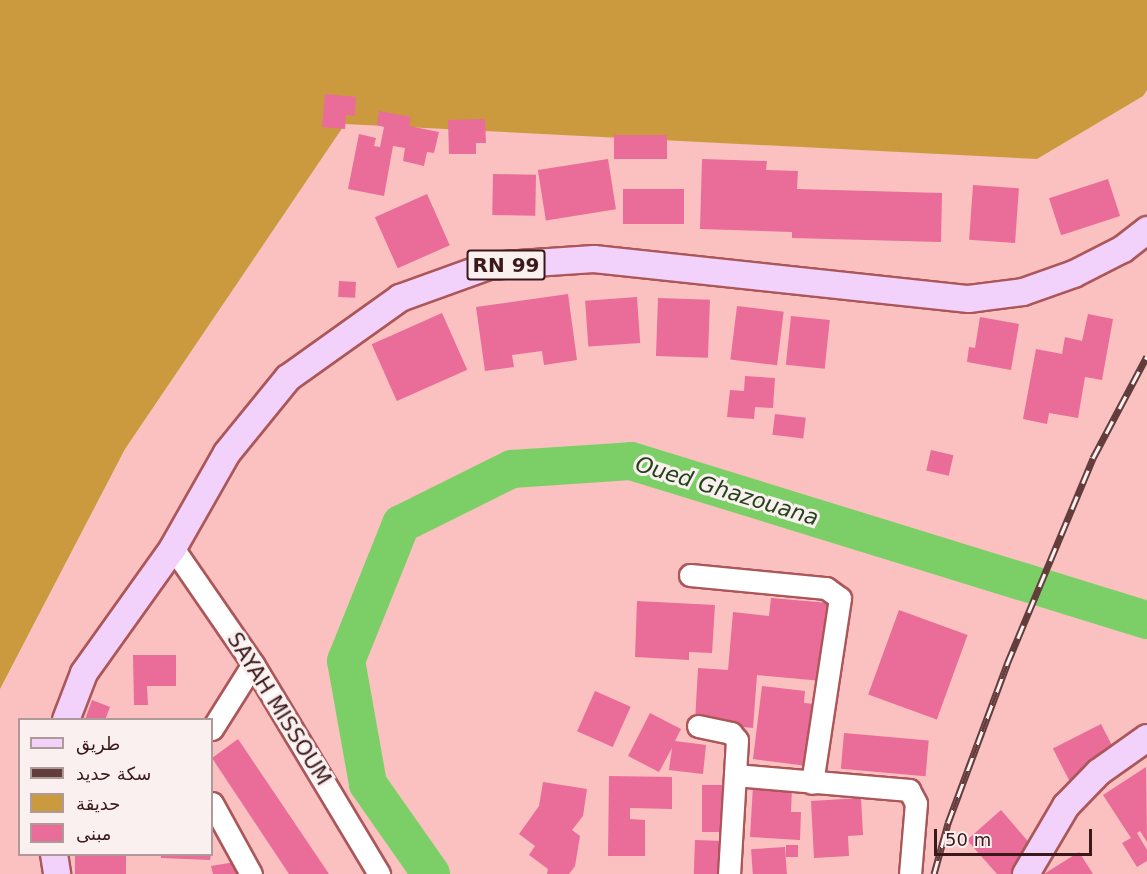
<!DOCTYPE html>
<html>
<head>
<meta charset="utf-8">
<style>
	body { margin:0 }
	#map { position:relative; width:1147px; height:874px; overflow:hidden; background:#fac1c0; font-family:"DejaVu Sans",Vazirmatn,sans-serif }
	div>[style] { position:absolute }
	[style*='--x'] { left:calc(var(--x)*1px); top:calc(var(--y)*1px); width:calc(var(--w)*1px); rotate:calc(var(--a)*1deg) }
	.green>* { inset:0; background:#cc9a3e }
	.river>* { height:38px; margin:-19px; padding:0 19px; transform-origin:19px; border-radius:19px; background:#7ccf67 }
	.building>* { inset:0; background:#e96c99; transform-origin:0 0 }
	.roads { filter:drop-shadow(2px 0 #ab5759) drop-shadow(-2px 0 #ab5759) drop-shadow(0 2px #ab5759) drop-shadow(0 -2px #ab5759) }
	.minor>* { height:21px; margin:-10.5px; padding:0 10.5px; transform-origin:10.5px; border-radius:10.5px; background:#fff }
	.major>* { height:26px; margin:-13px; padding:0 13px; transform-origin:13px; border-radius:13px; background:#f2d1fb }
	.rail>* { height:7px; margin-top:-3.5px; transform-origin:0; background:repeating-linear-gradient(90deg,#faf0ef 0 14px,#633c3c 0 28px); box-sizing:border-box; border-block:2px solid #633c3c }
	span { translate:-50% -50%; white-space:nowrap; text-align:center; line-height:1.15; -webkit-text-stroke:6px #faf0ef; paint-order:stroke }
	.shield-label span { padding:2px 4px; background:#faf0ef; border:2px solid; border-radius:4px; -webkit-text-stroke-width:0 }
	.shield-label { font-size:20px; color:#3b1819; font-weight:700 }
	.street-label { font-size:21px; color:#3b1819 }
	.water-label { font-size:22px; color:#23431a; font-style:italic }
	.legend { position:absolute; left:18px; top:718px; width:195px; height:138px; box-sizing:border-box; background:#faf0ef; border:2px solid #ae9a99; margin:0; padding:8px 10px; list-style:none; font-size:18px; color:#3b1819 }
	.legend li { display:flex; align-items:center; gap:12px; height:30px }
	.legend b { width:30px; border:2px solid #ae9a99 }
	.scale { position:absolute; left:934px; top:829px; width:158px; height:27px; box-sizing:border-box; border:3px solid #3b1819; border-top:0; padding-left:8px; font-size:18px; line-height:21px; white-space:nowrap; color:#3b1819; -webkit-text-stroke:4px #faf0ef; paint-order:stroke }
</style>
</head>
<body>
<div id="map">
	<div class="green">
		<i style="clip-path:polygon(0 0,1147px 0,1147px 90px,1143px 96px,1037px 159px,345px 124px,125px 449px,0 689px)"></i>
	</div>
	<div class="river">
		<i style="--x:431;--y:874;--w:110;--a:-125"></i>
		<i style="--x:368;--y:784;--w:125;--a:-100.1"></i>
		<i style="--x:346;--y:661;--w:148;--a:-68.1"></i>
		<i style="--x:401;--y:524;--w:124;--a:-26.4"></i>
		<i style="--x:512;--y:469;--w:119;--a:-3.8"></i>
		<i style="--x:631;--y:461;--w:540;--a:17.13"></i>
	</div>
	<div class="building">
		<i style="clip-path:polygon(325px 94px,356px 97px,355px 116px,346px 115px,345px 129px,322px 127px)"></i>
		<i style="clip-path:polygon(379px 111px,411px 117px,409px 126px,439px 132px,434px 153px,427px 152px,424px 166px,403px 161px,405px 148px,393px 146px,384px 196px,348px 189px,359px 134px,376px 138px,374px 146px,380px 147px,384px 127px,377px 125px)"></i>
		<i style="clip-path:polygon(485px 119px,486px 143px,476px 143px,476px 154px,449px 154px,448px 120px)"></i>
		<i style="left:667px;top:135px;width:24px;height:53px;rotate:90deg"></i>
		<i style="left:608px;top:159px;width:51px;height:71px;rotate:81deg"></i>
		<i style="clip-path:polygon(702px 159px,767px 161px,766px 170px,798px 171px,797px 189px,942px 193px,941px 242px,792px 238px,792px 232px,700px 229px)"></i>
		<i style="left:493px;top:174px;width:43px;height:41px;rotate:1deg"></i>
		<i style="left:1108px;top:179px;width:39px;height:62px;rotate:72deg"></i>
		<i style="left:973px;top:185px;width:46px;height:55px;rotate:4deg"></i>
		<i style="left:623px;top:189px;width:61px;height:35px"></i>
		<i style="left:427px;top:194px;width:56px;height:57px;rotate:66deg"></i>
		<i style="left:339px;top:281px;width:17px;height:16px;rotate:3deg"></i>
		<i style="clip-path:polygon(568px 294px,577px 360px,544px 365px,542px 351px,512px 355px,514px 367px,485px 371px,476px 307px)"></i>
		<i style="left:637px;top:297px;width:46px;height:52px;rotate:86deg"></i>
		<i style="left:658px;top:298px;width:52px;height:58px;rotate:2deg"></i>
		<i style="left:737px;top:306px;width:47px;height:54px;rotate:7deg"></i>
		<i style="left:442px;top:313px;width:62px;height:77px;rotate:66deg"></i>
		<i style="clip-path:polygon(1088px 314px,1113px 319px,1102px 380px,1085px 377px,1078px 418px,1049px 413px,1047px 424px,1023px 419px,1036px 349px,1062px 354px,1065px 337px,1082px 341px)"></i>
		<i style="left:791px;top:316px;width:39px;height:49px;rotate:6deg"></i>
		<i style="clip-path:polygon(980px 317px,1019px 324px,1011px 370px,967px 362px,969px 347px,975px 348px)"></i>
		<i style="clip-path:polygon(745px 376px,775px 378px,773px 408px,755px 407px,754px 419px,727px 417px,730px 390px,744px 391px)"></i>
		<i style="left:775px;top:414px;width:31px;height:21px;rotate:7deg"></i>
		<i style="left:931px;top:450px;width:23px;height:21px;rotate:13deg"></i>
		<i style="clip-path:polygon(771px 598px,829px 603px,822px 681px,757px 675px,753px 728px,695px 722px,698px 668px,728px 670px,733px 612px,769px 616px)"></i>
		<i style="clip-path:polygon(637px 601px,715px 605px,712px 653px,689px 652px,689px 660px,635px 657px)"></i>
		<i style="left:899px;top:610px;width:73px;height:90px;rotate:20deg"></i>
		<i style="clip-path:polygon(133px 655px,176px 655px,176px 686px,147px 686px,148px 705px,134px 705px)"></i>
		<i style="clip-path:polygon(762px 686px,805px 691px,804px 703px,815px 704px,807px 766px,753px 759px)"></i>
		<i style="left:595px;top:691px;width:39px;height:44px;rotate:24deg"></i>
		<i style="clip-path:polygon(92px 700px,110px 707px,105px 720px,85px 720px)"></i>
		<i style="clip-path:polygon(650px 713px,681px 729px,675px 741px,706px 745px,703px 774px,669px 770px,672px 748px,659px 772px,628px 756px)"></i>
		<i style="left:1101px;top:724px;width:36px;height:54px;rotate:63deg"></i>
		<i style="left:844px;top:733px;width:85px;height:36px;rotate:5deg"></i>
		<i style="clip-path:polygon(238px 739px,329px 874px,289px 874px,212px 758px)"></i>
		<i style="clip-path:polygon(1146px 767px,1147px 842px,1140px 831px,1137px 833px,1147px 850px,1147px 861px,1137px 867px,1122px 843px,1131px 838px,1103px 795px)"></i>
		<i style="clip-path:polygon(609px 776px,672px 777px,672px 809px,630px 808px,630px 819px,645px 820px,645px 856px,608px 856px)"></i>
		<i style="clip-path:polygon(543px 782px,587px 789px,583px 816px,572px 830px,580px 836px,575px 866px,569px 874px,547px 874px,548px 869px,529px 855px,535px 846px,519px 834px,539px 806px)"></i>
		<i style="left:702px;top:785px;width:31px;height:47px"></i>
		<i style="clip-path:polygon(753px 786px,792px 788px,791px 812px,801px 812px,800px 840px,750px 837px)"></i>
		<i style="clip-path:polygon(861px 798px,863px 835px,848px 836px,849px 856px,814px 858px,811px 801px)"></i>
		<i style="clip-path:polygon(1001px 810px,1038px 853px,1014px 874px,997px 874px,967px 840px)"></i>
		<i style="left:695px;top:840px;width:36px;height:34px;rotate:2deg"></i>
		<i style="left:786px;top:845px;width:12px;height:12px"></i>
		<i style="left:785px;top:847px;width:27px;height:34px;rotate:86deg"></i>
		<i style="clip-path:polygon(1079px 852px,1093px 874px,1044px 874px)"></i>
		<i style="left:75px;top:854px;width:51px;height:20px"></i>
		<i style="clip-path:polygon(161px 854px,211px 854px,210px 860px,161px 858px)"></i>
		<i style="clip-path:polygon(247px 860px,249px 874px,213px 874px,211px 866px)"></i>
	</div>
	<div class="roads">
		<div class="minor">
			<i style="--x:173;--y:548;--w:141;--a:55.4"></i>
			<i style="--x:253;--y:664;--w:245;--a:59"></i>
			<i style="--x:690;--y:575;--w:137;--a:5.5"></i>
			<i style="--x:826;--y:588;--w:17;--a:36"></i>
			<i style="--x:840;--y:598;--w:187;--a:98.6"></i>
			<i style="--x:698;--y:726;--w:34;--a:12"></i>
			<i style="--x:731;--y:733;--w:9;--a:49"></i>
			<i style="--x:737;--y:740;--w:134;--a:93.4"></i>
			<i style="--x:212;--y:729;--w:77;--a:-57.8"></i>
			<i style="--x:735;--y:775;--w:175;--a:4.9"></i>
			<i style="--x:909;--y:790;--w:15;--a:62"></i>
			<i style="--x:916;--y:803;--w:71;--a:94.8"></i>
			<i style="--x:212;--y:803;--w:81;--a:61.2"></i>
		</div>
		<div class="major">
			<i style="--x:66;--y:720;--w:50;--a:-69"></i>
			<i style="--x:84;--y:673;--w:153;--a:-54.5"></i>
			<i style="--x:173;--y:548;--w:109;--a:-60.4"></i>
			<i style="--x:227;--y:453;--w:97;--a:-50.9"></i>
			<i style="--x:288;--y:378;--w:138;--a:-35.5"></i>
			<i style="--x:400;--y:298;--w:95;--a:-19.8"></i>
			<i style="--x:489;--y:266;--w:105;--a:-3.8"></i>
			<i style="--x:594;--y:259;--w:377;--a:6.1"></i>
			<i style="--x:969;--y:299;--w:54;--a:-7.4"></i>
			<i style="--x:1023;--y:292;--w:54;--a:-19.4"></i>
			<i style="--x:1074;--y:274;--w:55;--a:-27"></i>
			<i style="--x:1123;--y:249;--w:31;--a:-38"></i>
			<i style="--x:54;--y:854;--w:20;--a:81"></i>
			<i style="--x:1026;--y:874;--w:79;--a:-59.5"></i>
			<i style="--x:1066;--y:806;--w:47;--a:-45.9"></i>
			<i style="--x:1099;--y:772;--w:59;--a:-35.3"></i>
		</div>
	</div>
	<div class="rail">
		<i style="--x:934;--y:874;--w:53;--a:-74.6"></i>
		<i style="--x:948;--y:823;--w:170;--a:-69.6"></i>
		<i style="--x:1007;--y:664;--w:223;--a:-67.3"></i>
		<i style="--x:1093;--y:458;--w:115;--a:-62.1"></i>
	</div>
	<div class="shield-label">
		<span style="left:506px;top:265px">RN 99</span>
	</div>
	<div class="street-label">
		<span style="left:279px;top:709px;rotate:58deg">SAYAH MISSOUM</span>
	</div>
	<div class="water-label">
		<span style="left:727px;top:491px;rotate:17deg">Oued Ghazouana</span>
	</div>
	<ul class="legend">
	<li><b style="height:8px;background:#f2d1fb"></b>طريق</li>
	<li><b style="height:8px;background:#633c3c"></b>سكة حديد</li>
	<li><b style="height:16px;background:#cc9a3e"></b>حديقة</li>
	<li><b style="height:16px;background:#e96c99"></b>مبنى</li>
	</ul>
	<div class="scale">50 m</div>
</div>
</body>
</html>
